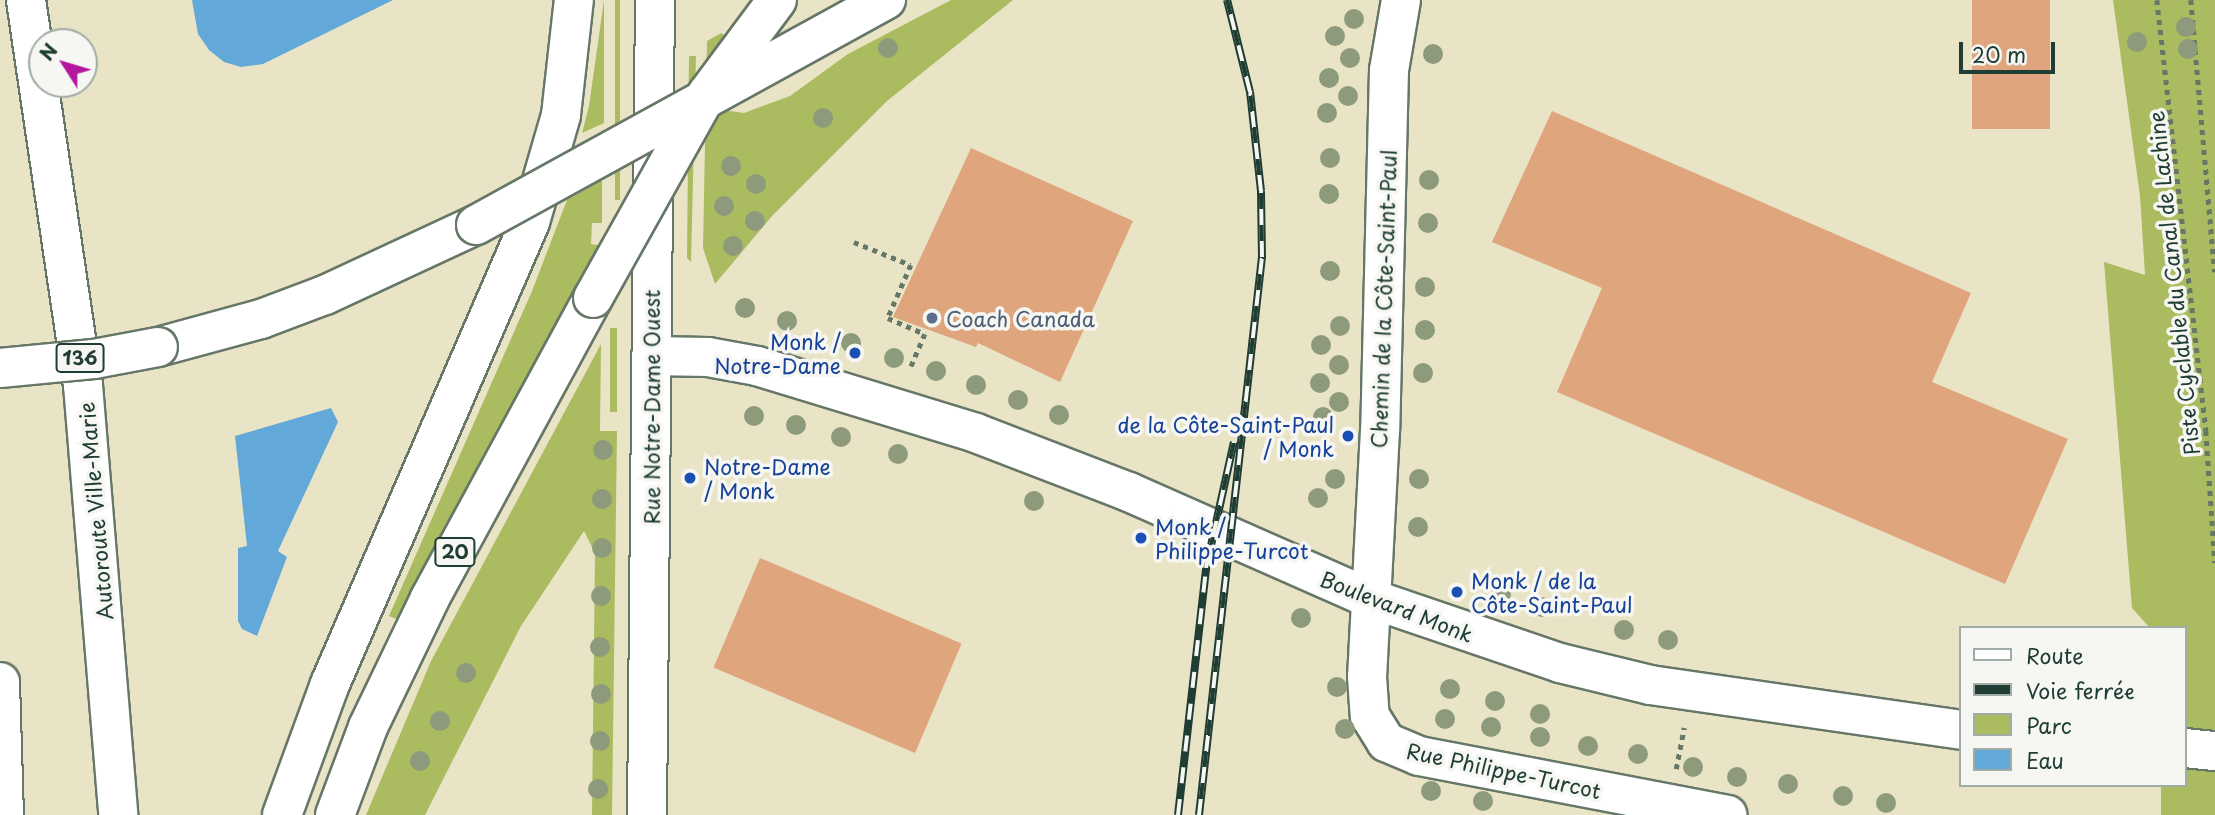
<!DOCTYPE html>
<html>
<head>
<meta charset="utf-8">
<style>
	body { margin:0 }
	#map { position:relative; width:2215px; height:815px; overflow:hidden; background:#eae4c7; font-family:"Playpen Sans",sans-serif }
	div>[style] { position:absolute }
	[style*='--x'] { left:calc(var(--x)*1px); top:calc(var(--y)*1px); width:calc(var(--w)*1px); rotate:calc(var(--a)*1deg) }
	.green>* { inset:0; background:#aabc5f; transform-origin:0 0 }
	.water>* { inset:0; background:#62a8d8 }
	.building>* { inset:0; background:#dfa67e; transform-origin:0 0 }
	.path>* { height:4.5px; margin-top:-2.25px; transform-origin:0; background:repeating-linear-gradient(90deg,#667767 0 5px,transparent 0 10px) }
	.roads { filter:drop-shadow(2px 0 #667767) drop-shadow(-2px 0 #667767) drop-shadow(0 2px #667767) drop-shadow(0 -2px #667767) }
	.minor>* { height:38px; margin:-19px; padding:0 19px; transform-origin:19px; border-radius:19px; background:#fff }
	.major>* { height:38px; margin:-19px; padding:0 19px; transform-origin:19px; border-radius:19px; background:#fff }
	.highway>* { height:38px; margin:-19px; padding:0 19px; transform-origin:19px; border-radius:19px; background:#fff }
	.rail>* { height:8px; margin-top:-4px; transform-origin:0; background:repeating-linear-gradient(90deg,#f6f6f2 0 16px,#1f3d34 0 32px); box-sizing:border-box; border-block:2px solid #1f3d34 }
	.bridges { filter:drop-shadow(2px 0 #667767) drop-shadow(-2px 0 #667767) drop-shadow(0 2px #667767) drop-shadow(0 -2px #667767) }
	.highway-bridge>* { height:38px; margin:-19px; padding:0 19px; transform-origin:19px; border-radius:19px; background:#fff }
	.trees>* { width:20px; height:20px; margin:-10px; border-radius:50%; background:#8e9a7c }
	.dots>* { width:19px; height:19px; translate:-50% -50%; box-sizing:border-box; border:4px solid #f6f6f2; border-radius:50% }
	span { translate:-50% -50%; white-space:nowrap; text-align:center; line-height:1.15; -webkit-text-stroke:7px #f6f6f2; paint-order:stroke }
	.shield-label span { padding:2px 5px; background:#f6f6f2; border:2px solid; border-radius:5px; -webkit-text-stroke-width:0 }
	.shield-label { font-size:19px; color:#1f3d34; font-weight:700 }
	.street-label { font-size:21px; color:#1f3d34 }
	.service-label { font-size:21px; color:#4e5e75 }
	.left { translate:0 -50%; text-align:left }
	.transit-label { font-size:21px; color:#164399 }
	.right { translate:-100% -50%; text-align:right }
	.legend { position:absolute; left:1959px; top:626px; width:228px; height:161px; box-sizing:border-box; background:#f6f6f2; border:2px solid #a0aca6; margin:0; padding:9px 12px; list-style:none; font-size:21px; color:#1f3d34 }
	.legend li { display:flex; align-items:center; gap:14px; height:35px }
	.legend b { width:35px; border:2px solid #a0aca6 }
	.north { position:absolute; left:28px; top:28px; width:70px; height:70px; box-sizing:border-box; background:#f6f6f2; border:2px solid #a0aca6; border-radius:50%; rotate:307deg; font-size:19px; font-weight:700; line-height:28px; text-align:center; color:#1f3d34 }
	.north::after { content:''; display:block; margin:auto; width:24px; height:32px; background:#b5179e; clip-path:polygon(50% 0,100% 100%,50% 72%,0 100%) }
	.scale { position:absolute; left:1959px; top:42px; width:96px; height:32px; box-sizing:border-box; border:4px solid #1f3d34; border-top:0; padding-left:9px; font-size:21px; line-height:24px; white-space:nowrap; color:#1f3d34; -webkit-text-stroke:5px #f6f6f2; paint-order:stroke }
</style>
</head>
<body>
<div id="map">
	<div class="green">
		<i style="clip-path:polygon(604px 0,604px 123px,582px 133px,589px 106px)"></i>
		<i style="left:615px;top:0;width:5px;height:200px"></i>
		<i style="clip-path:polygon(951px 0,1013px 0,887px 101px,772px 216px,715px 284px,703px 248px,707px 41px,721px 33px,724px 35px,723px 110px,744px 113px,790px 96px,848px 54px)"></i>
		<i style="clip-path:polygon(2113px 0,2215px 0,2215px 815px,2161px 815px,2161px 785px,2185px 785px,2185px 628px,2150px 628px,2132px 608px,2104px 262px,2145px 275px,2140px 196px)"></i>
		<i style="clip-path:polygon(689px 56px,696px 56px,691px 262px,687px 258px)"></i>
		<i style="clip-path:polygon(602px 180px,602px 223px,592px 223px,591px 244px,604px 246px,401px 621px,389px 616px,532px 291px,567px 200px)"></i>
		<i style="left:610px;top:328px;width:7px;height:84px"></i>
		<i style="clip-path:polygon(601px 344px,600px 431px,617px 431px,612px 815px,592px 815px,595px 553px,584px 531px,521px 626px,425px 815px,366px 815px,431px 661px)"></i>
	</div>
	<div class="water">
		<i style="clip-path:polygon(192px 0,393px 0,263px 64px,241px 67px,224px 62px,209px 50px,198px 34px)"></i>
		<i style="clip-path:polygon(331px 408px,338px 422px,278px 551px,287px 557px,257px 636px,242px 629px,238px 621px,238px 548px,247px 546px,235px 436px)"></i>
	</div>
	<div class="building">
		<i style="left:1972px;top:0;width:78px;height:129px"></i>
		<i style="clip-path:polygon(1552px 111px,1971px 293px,1932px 382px,2068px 439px,2005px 584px,1557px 392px,1602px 288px,1492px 242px)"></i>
		<i style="clip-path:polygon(971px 148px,1133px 221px,1060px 382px,978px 343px,976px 347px,893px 317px)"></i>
		<i style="left:760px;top:558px;width:219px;height:119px;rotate:23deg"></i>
	</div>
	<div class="path">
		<i style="--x:2157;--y:0;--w:434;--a:83.5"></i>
		<i style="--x:2206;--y:431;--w:132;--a:86.1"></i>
		<i style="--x:2191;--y:0;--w:273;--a:85"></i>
		<i style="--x:854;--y:242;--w:61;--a:22"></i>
		<i style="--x:911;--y:265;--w:58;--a:113.5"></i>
		<i style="--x:888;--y:318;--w:40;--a:23.4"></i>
		<i style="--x:925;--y:334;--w:39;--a:113"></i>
		<i style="--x:1676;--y:769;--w:42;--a:-79"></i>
	</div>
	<div class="roads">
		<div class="minor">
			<i style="--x:1401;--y:0;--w:71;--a:99.7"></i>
			<i style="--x:1389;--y:70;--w:360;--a:91.4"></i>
			<i style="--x:1380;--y:430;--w:247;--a:93"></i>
			<i style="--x:1367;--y:677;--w:39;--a:86"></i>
			<i style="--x:1370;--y:716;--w:31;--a:58"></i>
			<i style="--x:1386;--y:742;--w:36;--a:23"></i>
			<i style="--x:1419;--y:756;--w:314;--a:10.8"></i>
			<i style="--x:651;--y:356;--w:57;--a:1"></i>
			<i style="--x:708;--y:357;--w:50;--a:10.4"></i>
			<i style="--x:757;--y:366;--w:229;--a:17"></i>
			<i style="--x:976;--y:433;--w:164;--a:21.1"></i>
			<i style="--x:1129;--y:492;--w:266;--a:23.8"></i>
			<i style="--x:1372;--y:599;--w:199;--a:18.8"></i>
			<i style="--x:1560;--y:663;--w:93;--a:13.7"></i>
			<i style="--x:1650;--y:685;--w:314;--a:8.2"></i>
			<i style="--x:2185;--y:748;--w:30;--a:6"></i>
		</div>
		<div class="major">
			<i style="--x:647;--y:815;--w:815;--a:-89.44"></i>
		</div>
		<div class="highway">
			<i style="--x:26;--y:0;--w:389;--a:81.6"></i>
			<i style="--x:83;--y:385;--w:431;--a:85.3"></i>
			<i style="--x:158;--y:347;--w:107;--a:-15.2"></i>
			<i style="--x:261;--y:319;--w:68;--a:-20.6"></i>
			<i style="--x:325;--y:295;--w:166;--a:-24.9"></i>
			<i style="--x:0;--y:682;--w:133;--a:88.3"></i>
			<i style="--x:282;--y:815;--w:140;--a:-69.9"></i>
			<i style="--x:330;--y:684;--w:503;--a:-66.59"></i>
			<i style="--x:530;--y:222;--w:111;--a:-73.8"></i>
			<i style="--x:561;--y:115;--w:116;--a:-83.6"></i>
			<i style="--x:335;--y:815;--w:94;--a:-69.4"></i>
			<i style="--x:368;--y:727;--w:143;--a:-64.3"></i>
			<i style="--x:430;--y:598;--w:341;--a:-61.5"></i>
		</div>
	</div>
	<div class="rail">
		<i style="--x:1178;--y:815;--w:249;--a:-83.5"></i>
		<i style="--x:1206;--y:568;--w:129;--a:-77.5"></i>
		<i style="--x:1199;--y:815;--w:562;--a:-83.56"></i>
		<i style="--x:1262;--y:257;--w:66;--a:-90.9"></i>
		<i style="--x:1261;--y:191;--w:100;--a:-96.3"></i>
		<i style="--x:1250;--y:92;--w:95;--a:-104"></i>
	</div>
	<div class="bridges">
		<div class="highway-bridge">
			<i style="--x:476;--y:225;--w:468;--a:-28.8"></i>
			<i style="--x:593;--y:298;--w:234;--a:-60.8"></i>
			<i style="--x:707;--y:94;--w:117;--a:-53.3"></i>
			<i style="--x:0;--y:368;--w:94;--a:-5.5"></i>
			<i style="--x:94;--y:359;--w:65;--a:-10.6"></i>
		</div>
	</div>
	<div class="trees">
		<i style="left:1354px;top:19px"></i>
		<i style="left:2186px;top:27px"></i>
		<i style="left:1335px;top:36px"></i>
		<i style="left:2137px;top:42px"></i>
		<i style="left:888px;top:48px"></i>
		<i style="left:2188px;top:49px"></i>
		<i style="left:1433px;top:54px"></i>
		<i style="left:1350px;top:58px"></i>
		<i style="left:1329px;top:78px"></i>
		<i style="left:1348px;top:96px"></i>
		<i style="left:1327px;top:113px"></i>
		<i style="left:823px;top:118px"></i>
		<i style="left:1330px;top:158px"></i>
		<i style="left:731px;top:166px"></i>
		<i style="left:1429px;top:180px"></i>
		<i style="left:756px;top:184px"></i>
		<i style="left:1329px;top:194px"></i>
		<i style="left:724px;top:206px"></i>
		<i style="left:755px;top:221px"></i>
		<i style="left:1428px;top:223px"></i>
		<i style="left:733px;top:246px"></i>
		<i style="left:1330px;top:271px"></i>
		<i style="left:1425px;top:287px"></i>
		<i style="left:745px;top:308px"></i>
		<i style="left:787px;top:321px"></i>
		<i style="left:1340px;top:326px"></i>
		<i style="left:1425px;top:330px"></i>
		<i style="left:851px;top:343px"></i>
		<i style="left:1321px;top:345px"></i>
		<i style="left:894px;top:358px"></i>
		<i style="left:1339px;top:365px"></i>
		<i style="left:936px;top:371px"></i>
		<i style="left:1423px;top:373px"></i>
		<i style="left:1320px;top:383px"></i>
		<i style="left:976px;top:385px"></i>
		<i style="left:1018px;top:400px"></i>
		<i style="left:1339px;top:402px"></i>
		<i style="left:1059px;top:415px"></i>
		<i style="left:754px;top:416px"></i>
		<i style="left:1323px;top:417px"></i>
		<i style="left:796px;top:425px"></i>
		<i style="left:841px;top:437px"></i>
		<i style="left:603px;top:450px"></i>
		<i style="left:898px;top:454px"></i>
		<i style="left:1335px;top:479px"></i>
		<i style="left:1419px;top:479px"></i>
		<i style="left:1318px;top:498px"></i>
		<i style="left:602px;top:499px"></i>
		<i style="left:1034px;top:501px"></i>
		<i style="left:1418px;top:527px"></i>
		<i style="left:602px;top:548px"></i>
		<i style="left:1501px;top:594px"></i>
		<i style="left:601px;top:596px"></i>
		<i style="left:1542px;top:607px"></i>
		<i style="left:1301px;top:618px"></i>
		<i style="left:1624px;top:630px"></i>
		<i style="left:1668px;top:640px"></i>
		<i style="left:600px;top:647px"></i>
		<i style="left:466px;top:673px"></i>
		<i style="left:1337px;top:687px"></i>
		<i style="left:1450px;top:689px"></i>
		<i style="left:601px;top:694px"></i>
		<i style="left:1495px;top:701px"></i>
		<i style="left:1540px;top:714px"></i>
		<i style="left:1445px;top:719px"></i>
		<i style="left:440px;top:721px"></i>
		<i style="left:1491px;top:727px"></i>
		<i style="left:1345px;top:729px"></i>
		<i style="left:1540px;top:737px"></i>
		<i style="left:600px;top:741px"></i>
		<i style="left:1588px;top:746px"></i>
		<i style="left:1638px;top:754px"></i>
		<i style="left:420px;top:761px"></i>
		<i style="left:1693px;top:767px"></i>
		<i style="left:1737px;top:777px"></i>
		<i style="left:1788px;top:784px"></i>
		<i style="left:598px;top:789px"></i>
		<i style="left:1431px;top:791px"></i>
		<i style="left:1843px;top:796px"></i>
		<i style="left:1483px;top:801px"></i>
		<i style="left:1886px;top:803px"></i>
	</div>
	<div class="dots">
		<i style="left:932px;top:318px;background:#5c6f8a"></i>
		<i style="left:855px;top:353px;background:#1a4fb4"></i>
		<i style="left:1348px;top:436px;background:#1a4fb4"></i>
		<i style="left:690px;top:478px;background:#1a4fb4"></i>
		<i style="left:1141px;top:538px;background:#1a4fb4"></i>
		<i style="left:1457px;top:592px;background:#1a4fb4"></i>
	</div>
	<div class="shield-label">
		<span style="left:80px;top:358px">136</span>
		<span style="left:455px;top:552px">20</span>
	</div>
	<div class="street-label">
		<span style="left:2173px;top:283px;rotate:-96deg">Piste Cyclable du Canal de Lachine</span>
		<span style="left:1383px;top:299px;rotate:-88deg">Chemin de la Côte-Saint-Paul</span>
		<span style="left:651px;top:407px;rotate:-90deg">Rue Notre-Dame Ouest</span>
		<span style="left:95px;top:511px;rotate:-95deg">Autoroute Ville-Marie</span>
		<span style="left:1397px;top:606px;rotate:21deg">Boulevard Monk</span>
		<span style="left:1504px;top:770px;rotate:12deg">Rue Philippe-Turcot</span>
	</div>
	<div class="service-label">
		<span class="left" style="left:946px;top:318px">Coach Canada</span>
	</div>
	<div class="transit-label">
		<span class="right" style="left:841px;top:353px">Monk /<br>Notre-Dame</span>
		<span class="right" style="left:1334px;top:436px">de la Côte-Saint-Paul<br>/ Monk</span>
		<span class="left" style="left:704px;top:478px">Notre-Dame<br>/ Monk</span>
		<span class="left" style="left:1155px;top:538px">Monk /<br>Philippe-Turcot</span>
		<span class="left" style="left:1471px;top:592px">Monk / de la<br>Côte-Saint-Paul</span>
	</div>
	<ul class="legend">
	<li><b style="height:9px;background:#fff"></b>Route</li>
	<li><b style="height:9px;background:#1f3d34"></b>Voie ferrée</li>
	<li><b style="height:19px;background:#aabc5f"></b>Parc</li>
	<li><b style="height:19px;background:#62a8d8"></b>Eau</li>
	</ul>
	<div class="north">N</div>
	<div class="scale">20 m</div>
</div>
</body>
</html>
